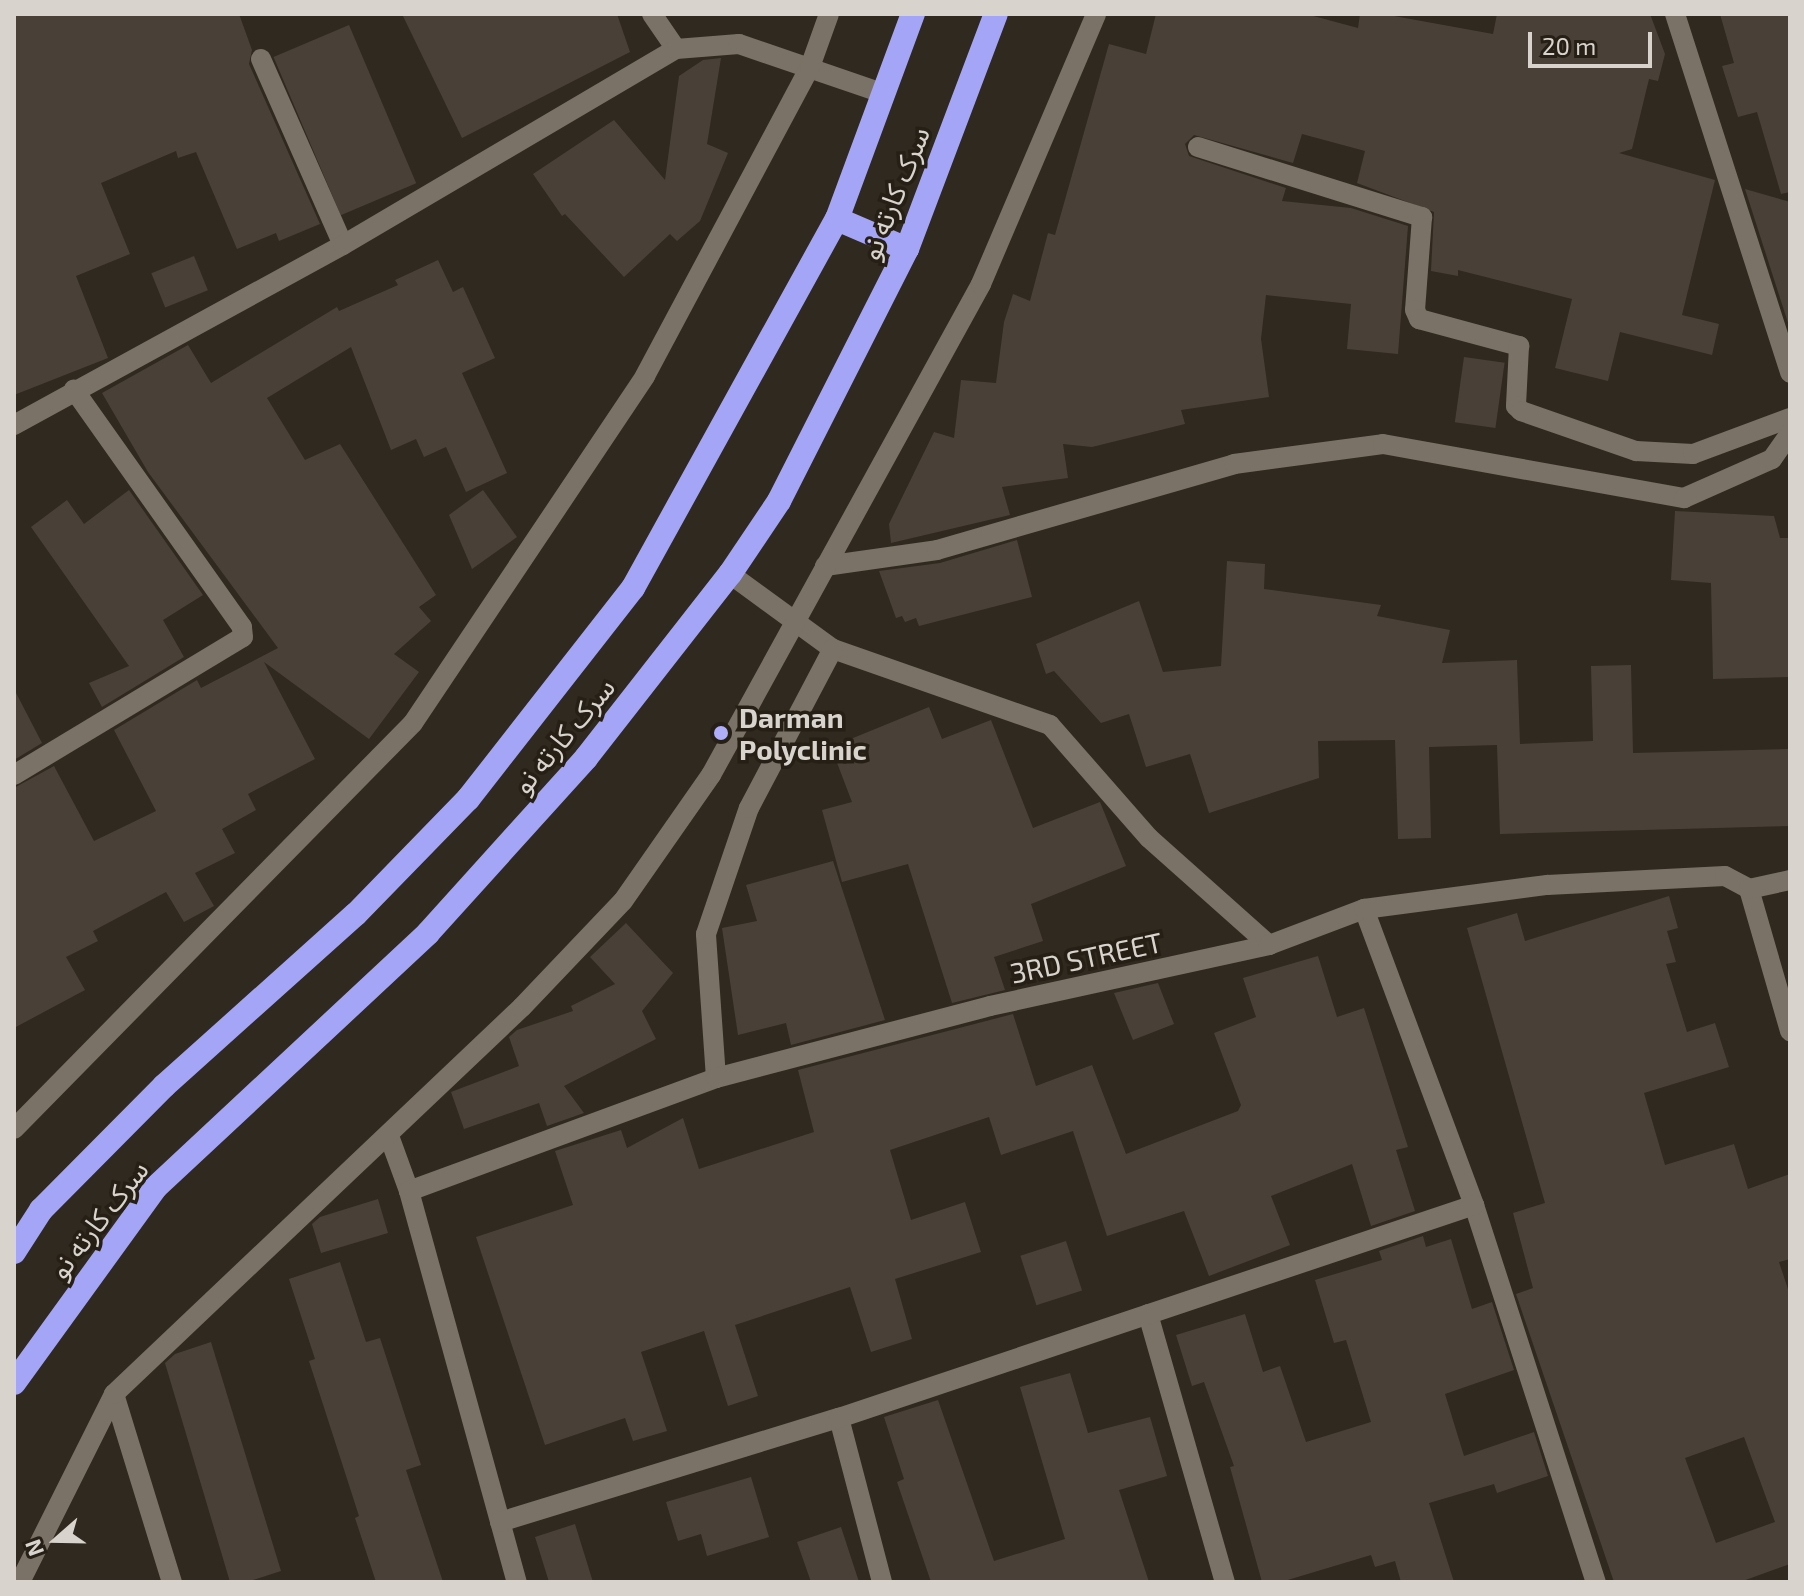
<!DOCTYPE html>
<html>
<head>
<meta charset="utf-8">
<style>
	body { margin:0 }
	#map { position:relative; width:1804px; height:1596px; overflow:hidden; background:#30291f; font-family:"Exo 2","Noto Sans Arabic",sans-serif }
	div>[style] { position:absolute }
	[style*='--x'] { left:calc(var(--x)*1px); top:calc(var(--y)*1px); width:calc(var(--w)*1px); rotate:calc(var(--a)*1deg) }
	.building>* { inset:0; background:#494137; transform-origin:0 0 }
	.minor>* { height:20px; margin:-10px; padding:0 10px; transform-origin:10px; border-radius:10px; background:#7a7266 }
	.highway>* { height:24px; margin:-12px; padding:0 12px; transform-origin:12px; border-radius:12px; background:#a5a5f8 }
	.dots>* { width:22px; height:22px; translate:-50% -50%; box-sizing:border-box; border:4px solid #261f15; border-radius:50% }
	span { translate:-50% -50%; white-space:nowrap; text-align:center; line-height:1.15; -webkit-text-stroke:7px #261f15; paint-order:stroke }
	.street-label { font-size:28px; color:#d8d3cd }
	.poi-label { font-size:28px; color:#d8d3cd; font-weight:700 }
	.left { translate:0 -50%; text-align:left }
	.frame { position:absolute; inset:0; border:16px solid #d8d3cd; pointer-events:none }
	.north { position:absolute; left:16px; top:1500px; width:80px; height:80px; -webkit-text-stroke:6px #261f15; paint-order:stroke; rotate:250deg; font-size:22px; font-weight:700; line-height:32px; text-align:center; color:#d8d3cd }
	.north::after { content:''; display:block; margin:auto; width:28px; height:36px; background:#d8d3cd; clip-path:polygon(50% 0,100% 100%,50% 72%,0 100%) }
	.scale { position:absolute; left:1528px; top:32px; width:124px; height:36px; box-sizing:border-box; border:4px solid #d8d3cd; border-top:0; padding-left:10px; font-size:24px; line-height:28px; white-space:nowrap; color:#d8d3cd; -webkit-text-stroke:6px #261f15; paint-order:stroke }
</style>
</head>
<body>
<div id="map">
	<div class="building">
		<i style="clip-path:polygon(14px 14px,239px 14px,252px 50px,249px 64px,320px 224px,279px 241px,276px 233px,237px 249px,196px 152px,178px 158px,176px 151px,101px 183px,130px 254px,76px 276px,108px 358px,14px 395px)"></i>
		<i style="clip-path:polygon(402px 14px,617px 14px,630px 52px,462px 138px)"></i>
		<i style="clip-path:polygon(1156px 14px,1306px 14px,1358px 28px,1360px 14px,1383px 14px,1493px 34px,1497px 14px,1650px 14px,1665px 54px,1658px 81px,1649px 79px,1632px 149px,1619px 153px,1715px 180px,1682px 315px,1719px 324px,1712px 355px,1620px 332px,1608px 381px,1555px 368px,1572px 299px,1458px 270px,1458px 276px,1431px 271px,1434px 212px,1357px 183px,1365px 151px,1302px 134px,1293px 163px,1194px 135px,1185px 144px,1189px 156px,1286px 188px,1282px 201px,1351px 208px,1408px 226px,1398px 354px,1347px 349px,1351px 304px,1266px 295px,1261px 339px,1269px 397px,1181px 410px,1185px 424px,1092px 447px,1063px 444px,1068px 478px,1002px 487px,1010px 515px,891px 543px,889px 524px,934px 432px,954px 438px,961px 380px,996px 383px,1004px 322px,1013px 294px,1030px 301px,1048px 233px,1055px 235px,1109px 44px,1146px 54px)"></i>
		<i style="clip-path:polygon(1720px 14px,1790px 14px,1790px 192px,1781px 194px,1757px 112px,1738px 117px,1722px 66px,1734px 63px)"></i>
		<i style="left:349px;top:25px;width:172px;height:82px;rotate:67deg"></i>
		<i style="clip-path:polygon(721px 58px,707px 144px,728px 153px,700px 221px,677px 241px,670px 234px,624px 277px,565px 214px,562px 216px,533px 174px,614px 120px,665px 180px,679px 76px,703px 60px)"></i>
		<i style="clip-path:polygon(1745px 189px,1790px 202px,1790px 326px,1789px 326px)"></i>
		<i style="left:194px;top:256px;width:37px;height:46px;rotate:68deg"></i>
		<i style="clip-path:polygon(438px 260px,453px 292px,463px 287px,495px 358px,462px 373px,507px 473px,466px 492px,446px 447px,424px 457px,416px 439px,391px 450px,351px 347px,267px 398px,305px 460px,340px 444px,436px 595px,419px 607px,431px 621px,394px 654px,419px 672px,369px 739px,264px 662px,315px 759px,248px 794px,256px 810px,222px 829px,235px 853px,195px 873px,214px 906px,184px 922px,166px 892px,93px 931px,98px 941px,66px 957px,85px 990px,14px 1028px,14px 788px,54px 766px,94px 841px,156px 811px,114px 730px,197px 680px,201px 688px,278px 648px,148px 472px,102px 393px,188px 345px,211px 383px,337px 307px,339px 311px,398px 285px,395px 280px)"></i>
		<i style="left:1464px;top:357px;width:41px;height:66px;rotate:8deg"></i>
		<i style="clip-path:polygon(129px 490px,203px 595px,163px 620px,184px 657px,102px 707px,89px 683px,129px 666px,31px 527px,67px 500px,84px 524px)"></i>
		<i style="clip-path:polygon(483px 490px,517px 537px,472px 569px,449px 515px)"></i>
		<i style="clip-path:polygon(1675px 511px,1774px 516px,1780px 538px,1790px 538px,1790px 677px,1713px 679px,1711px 583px,1671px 580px)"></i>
		<i style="clip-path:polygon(1017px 540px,1032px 597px,919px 626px,916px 618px,905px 622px,902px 616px,896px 618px,879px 571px,940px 563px)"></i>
		<i style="clip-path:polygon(1227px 561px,1265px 564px,1264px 589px,1381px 605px,1377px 616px,1450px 630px,1442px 663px,1517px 660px,1520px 744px,1593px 741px,1591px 666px,1631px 665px,1633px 753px,1789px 749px,1790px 826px,1500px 834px,1497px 745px,1429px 747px,1431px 838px,1398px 839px,1395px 740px,1318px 741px,1319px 778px,1209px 813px,1190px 754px,1146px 767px,1129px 714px,1101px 723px,1054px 671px,1046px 674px,1036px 644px,1139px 601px,1163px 672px,1221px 666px)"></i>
		<i style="clip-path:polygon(14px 689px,42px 743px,14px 760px)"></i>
		<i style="clip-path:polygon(929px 707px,942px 739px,991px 720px,1033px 828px,1100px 802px,1126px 866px,1031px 904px,1043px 941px,994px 957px,1005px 990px,952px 1003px,908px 864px,842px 882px,822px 810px,852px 802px,831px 747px)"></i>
		<i style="clip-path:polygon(833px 861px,885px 1020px,791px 1045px,786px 1023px,738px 1035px,722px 928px,757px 921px,746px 885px)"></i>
		<i style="clip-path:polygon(evenodd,1669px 896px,1678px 928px,1667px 931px,1676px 962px,1666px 964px,1687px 1032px,1715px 1023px,1729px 1067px,1644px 1093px,1665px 1165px,1734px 1144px,1748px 1189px,1790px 1174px,1790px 1259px,1779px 1262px,1790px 1295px,1790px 1564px,1740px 1582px,1614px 1582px,1516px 1294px,1533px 1288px,1513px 1213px,1545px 1203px,1467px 928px,1517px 913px,1525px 941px,1669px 896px,1744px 1437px,1775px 1522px,1716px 1543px,1685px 1458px,1744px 1437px)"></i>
		<i style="clip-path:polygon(626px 923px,673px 973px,642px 1011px,656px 1039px,564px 1086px,584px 1113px,547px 1126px,539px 1103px,464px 1129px,451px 1092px,519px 1066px,509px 1037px,517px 1030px,573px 1011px,571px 1006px,615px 984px,590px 957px)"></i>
		<i style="clip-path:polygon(1318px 956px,1337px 1017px,1364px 1008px,1408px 1147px,1396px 1150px,1415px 1211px,1371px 1226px,1352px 1164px,1271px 1196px,1290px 1245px,1209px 1276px,1184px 1211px,1107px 1236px,1073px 1131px,1001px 1155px,989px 1117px,890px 1150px,911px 1220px,965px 1202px,981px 1252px,895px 1279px,912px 1339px,871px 1352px,850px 1287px,735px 1325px,758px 1396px,728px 1406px,704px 1331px,641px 1352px,667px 1431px,633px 1441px,625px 1418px,545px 1445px,476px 1237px,573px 1205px,555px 1151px,621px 1130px,627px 1148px,683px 1118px,699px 1169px,814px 1132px,798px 1070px,1013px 1014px,1036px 1086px,1092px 1065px,1126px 1154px,1238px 1111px,1241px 1105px,1214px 1033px,1256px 1017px,1243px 978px)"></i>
		<i style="clip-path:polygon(1158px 983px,1174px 1024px,1133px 1040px,1114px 993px)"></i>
		<i style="clip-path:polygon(378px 1199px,388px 1233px,321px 1253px,312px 1224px,320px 1217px)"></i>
		<i style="clip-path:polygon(1423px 1236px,1426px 1247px,1451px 1239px,1472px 1309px,1492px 1302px,1514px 1370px,1445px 1394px,1464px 1456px,1534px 1432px,1548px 1476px,1497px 1493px,1494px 1484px,1429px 1503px,1454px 1582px,1401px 1582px,1395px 1561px,1375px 1567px,1371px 1555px,1281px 1582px,1262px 1582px,1230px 1467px,1234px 1466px,1204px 1382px,1192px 1386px,1176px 1335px,1245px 1314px,1263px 1372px,1280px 1366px,1306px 1442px,1371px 1422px,1346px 1340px,1334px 1343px,1315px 1280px,1382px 1260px,1379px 1251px)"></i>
		<i style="left:1066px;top:1241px;width:52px;height:48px;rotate:72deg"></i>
		<i style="clip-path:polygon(340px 1262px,366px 1342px,380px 1338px,421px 1465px,406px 1470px,443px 1582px,376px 1582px,355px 1518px,359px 1516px,309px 1361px,315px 1359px,289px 1279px)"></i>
		<i style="clip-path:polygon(211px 1342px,281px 1571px,247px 1582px,230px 1582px,165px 1363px,175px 1354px)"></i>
		<i style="clip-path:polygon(1070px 1373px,1088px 1433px,1150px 1417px,1167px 1476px,1119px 1490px,1149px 1582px,931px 1582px,897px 1482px,904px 1479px,884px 1417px,938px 1400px,994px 1561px,1065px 1539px,1020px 1387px)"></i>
		<i style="clip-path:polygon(751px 1477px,769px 1537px,707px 1556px,701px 1534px,678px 1541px,666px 1502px)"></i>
		<i style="clip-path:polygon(575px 1524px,593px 1582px,549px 1582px,535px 1537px)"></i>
		<i style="clip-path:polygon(841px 1527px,859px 1582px,811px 1582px,797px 1542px)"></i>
	</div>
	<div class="minor">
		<i style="--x:652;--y:14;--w:42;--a:55.6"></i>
		<i style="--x:1675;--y:14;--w:377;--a:72.2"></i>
		<i style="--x:261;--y:59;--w:203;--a:66.2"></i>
		<i style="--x:1198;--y:147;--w:235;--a:17.4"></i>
		<i style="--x:1422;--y:217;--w:93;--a:94.3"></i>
		<i style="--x:1415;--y:310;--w:10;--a:66"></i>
		<i style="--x:1419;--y:319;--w:104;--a:15.1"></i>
		<i style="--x:1519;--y:346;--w:60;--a:92.9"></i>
		<i style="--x:1516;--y:406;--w:7;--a:45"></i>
		<i style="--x:1521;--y:411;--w:122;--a:19.2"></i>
		<i style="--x:1636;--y:451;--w:57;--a:3"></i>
		<i style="--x:1693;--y:454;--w:103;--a:-20.4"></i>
		<i style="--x:14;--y:425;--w:375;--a:-28.7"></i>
		<i style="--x:343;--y:245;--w:386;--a:-30.5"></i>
		<i style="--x:676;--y:49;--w:63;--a:-4.5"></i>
		<i style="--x:739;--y:44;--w:154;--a:18.9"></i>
		<i style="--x:825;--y:566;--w:113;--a:-8.1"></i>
		<i style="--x:937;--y:550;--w:309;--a:-16.1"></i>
		<i style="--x:1234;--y:464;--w:150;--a:-7.6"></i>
		<i style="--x:1383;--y:444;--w:306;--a:10.2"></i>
		<i style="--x:1684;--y:498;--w:96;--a:-23.9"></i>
		<i style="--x:1772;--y:459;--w:32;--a:-55"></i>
		<i style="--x:730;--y:574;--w:127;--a:36.1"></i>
		<i style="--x:833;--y:649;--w:230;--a:19.3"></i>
		<i style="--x:1050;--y:725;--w:150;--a:48.8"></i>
		<i style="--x:1149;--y:838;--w:161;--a:41.7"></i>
		<i style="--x:14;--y:775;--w:267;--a:-31.1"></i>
		<i style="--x:243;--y:637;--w:10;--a:-96"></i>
		<i style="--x:242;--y:627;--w:291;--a:-125.3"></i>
		<i style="--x:1749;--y:889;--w:148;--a:73.9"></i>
		<i style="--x:1364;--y:909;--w:316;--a:69.6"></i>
		<i style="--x:1474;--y:1205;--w:396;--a:72.1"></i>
		<i style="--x:716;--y:1078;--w:144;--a:-94"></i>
		<i style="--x:706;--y:934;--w:133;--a:-71.2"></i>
		<i style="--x:749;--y:808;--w:180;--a:-62.2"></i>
		<i style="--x:14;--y:1129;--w:569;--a:-45.5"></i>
		<i style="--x:413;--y:723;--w:417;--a:-56.2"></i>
		<i style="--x:645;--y:376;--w:350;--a:-61.9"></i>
		<i style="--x:810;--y:67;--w:56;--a:-70.3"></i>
		<i style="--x:389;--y:1136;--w:59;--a:70"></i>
		<i style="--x:409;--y:1191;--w:406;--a:74.6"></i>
		<i style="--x:409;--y:1191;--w:327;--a:-20.2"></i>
		<i style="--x:716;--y:1078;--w:283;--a:-14.7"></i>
		<i style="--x:990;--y:1006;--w:286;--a:-12.3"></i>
		<i style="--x:1269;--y:945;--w:102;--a:-20.8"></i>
		<i style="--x:1364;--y:909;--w:185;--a:-7.5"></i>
		<i style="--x:1547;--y:885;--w:178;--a:-2.9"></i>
		<i style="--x:1725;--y:876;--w:27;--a:28"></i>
		<i style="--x:1749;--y:889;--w:42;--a:-12.4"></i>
		<i style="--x:1148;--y:1314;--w:279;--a:74"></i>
		<i style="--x:114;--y:1394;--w:197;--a:72.9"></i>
		<i style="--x:839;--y:1418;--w:170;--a:75.3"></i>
		<i style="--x:500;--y:1522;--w:355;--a:-17.1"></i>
		<i style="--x:839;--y:1418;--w:670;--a:-18.54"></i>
		<i style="--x:20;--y:1582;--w:210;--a:-63.4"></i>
		<i style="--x:114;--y:1394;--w:562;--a:-43.49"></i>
		<i style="--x:522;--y:1007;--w:146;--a:-46.4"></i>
		<i style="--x:623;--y:901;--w:154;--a:-55.1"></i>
		<i style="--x:711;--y:775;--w:560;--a:-61.19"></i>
		<i style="--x:981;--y:284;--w:293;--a:-66.9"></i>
	</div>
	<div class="highway">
		<i style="--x:837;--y:219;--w:76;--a:23.2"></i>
		<i style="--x:14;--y:1252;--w:50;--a:-57.3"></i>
		<i style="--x:41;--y:1210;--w:175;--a:-45.2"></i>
		<i style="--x:164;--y:1086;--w:258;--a:-41.9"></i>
		<i style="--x:356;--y:914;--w:161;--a:-45.8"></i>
		<i style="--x:468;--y:799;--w:268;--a:-52"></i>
		<i style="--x:633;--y:588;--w:422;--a:-61.1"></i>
		<i style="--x:837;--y:219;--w:219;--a:-69.7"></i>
		<i style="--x:14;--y:1383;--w:242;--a:-54.1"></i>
		<i style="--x:156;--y:1187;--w:372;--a:-43"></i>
		<i style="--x:428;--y:933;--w:236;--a:-47.9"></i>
		<i style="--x:586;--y:758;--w:234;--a:-52"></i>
		<i style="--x:730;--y:574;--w:88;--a:-56.1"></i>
		<i style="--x:779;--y:501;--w:283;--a:-63.1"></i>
		<i style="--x:907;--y:249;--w:251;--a:-69.3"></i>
	</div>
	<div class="dots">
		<i style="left:721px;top:733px;background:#aeaefb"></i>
	</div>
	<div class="street-label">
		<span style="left:894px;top:193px;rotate:-68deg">سرک کارته نو</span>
		<span style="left:563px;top:735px;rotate:-50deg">سرک کارته نو</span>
		<span style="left:1086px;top:957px;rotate:-12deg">3RD STREET</span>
		<span style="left:98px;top:1219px;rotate:-52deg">سرک کارته نو</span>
	</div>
	<div class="poi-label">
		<span class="left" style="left:739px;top:733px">Darman<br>Polyclinic</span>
	</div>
	<div class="frame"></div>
	<div class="north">N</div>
	<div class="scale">20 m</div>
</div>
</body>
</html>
